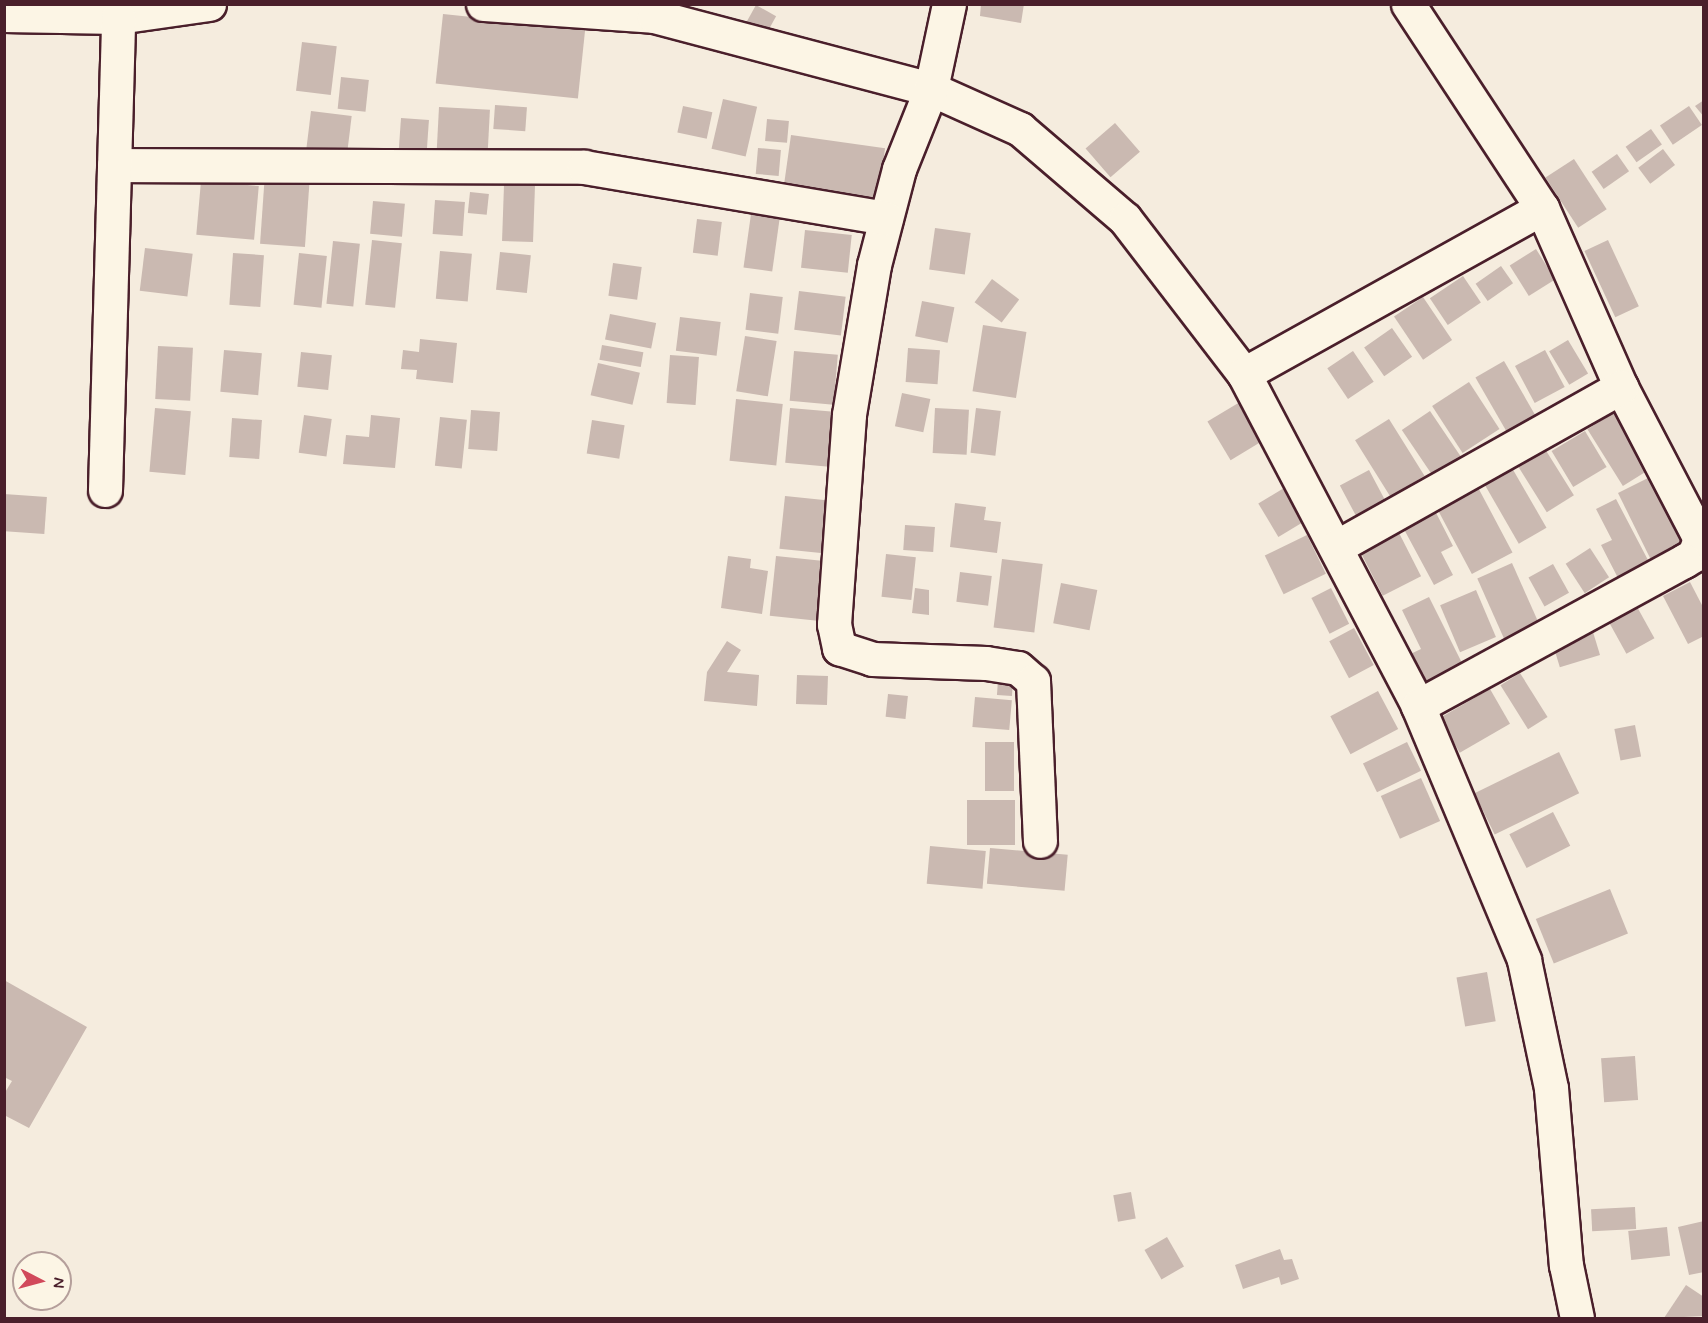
<!DOCTYPE html>
<html>
<head>
<meta charset="utf-8">
<style>
	body { margin:0 }
	#map { position:relative; width:1708px; height:1323px; overflow:hidden; background:#f5ecde; font-family:Mynerve,sans-serif }
	div>[style] { position:absolute }
	[style*='--x'] { left:calc(var(--x)*1px); top:calc(var(--y)*1px); width:calc(var(--w)*1px); rotate:calc(var(--a)*1deg) }
	.building>* { inset:0; background:#cab9b1; transform-origin:0 0 }
	.roads { filter:drop-shadow(2px 0 #4a1f2b) drop-shadow(-2px 0 #4a1f2b) drop-shadow(0 2px #4a1f2b) drop-shadow(0 -2px #4a1f2b) }
	.minor>* { height:33px; margin:-16.5px; padding:0 16.5px; transform-origin:16.5px; border-radius:16.5px; background:#fcf5e5 }
	span { translate:-50% -50%; white-space:nowrap; text-align:center; line-height:1.15; -webkit-text-stroke:4.5px #fcf5e5; paint-order:stroke }
	.frame { position:absolute; inset:0; border:6px solid #4a1f2b; pointer-events:none }
	.north { position:absolute; left:12px; top:1251px; width:60px; height:60px; box-sizing:border-box; background:#fcf5e5; border:2px solid #b59f9b; border-radius:50%; rotate:96deg; font-size:16px; font-weight:700; line-height:24px; text-align:center; color:#4a1f2b }
	.north::after { content:''; display:block; margin:auto; width:21px; height:27px; background:#d1495b; clip-path:polygon(50% 0,100% 100%,50% 72%,0 100%) }
</style>
</head>
<body>
<div id="map">
	<div class="building">
		<i style="clip-path:polygon(981px 4px,1024px 4px,1021px 23px,980px 16px)"></i>
		<i style="left:756px;top:5px;width:23px;height:21px;rotate:29deg"></i>
		<i style="left:443px;top:14px;width:143px;height:70px;rotate:6deg"></i>
		<i style="left:302px;top:42px;width:35px;height:49px;rotate:7deg"></i>
		<i style="left:341px;top:77px;width:28px;height:32px;rotate:6deg"></i>
		<i style="left:723px;top:99px;width:35px;height:51px;rotate:13deg"></i>
		<i style="clip-path:polygon(1704px 100px,1704px 117px,1695px 106px)"></i>
		<i style="left:495px;top:105px;width:32px;height:24px;rotate:4deg"></i>
		<i style="left:683px;top:106px;width:30px;height:27px;rotate:12deg"></i>
		<i style="left:1689px;top:106px;width:23px;height:35px;rotate:56deg"></i>
		<i style="left:439px;top:107px;width:51px;height:41px;rotate:3deg"></i>
		<i style="left:311px;top:111px;width:41px;height:40px;rotate:7deg"></i>
		<i style="left:401px;top:118px;width:28px;height:32px;rotate:4deg"></i>
		<i style="left:767px;top:119px;width:22px;height:22px;rotate:5deg"></i>
		<i style="left:1115px;top:123px;width:38px;height:39px;rotate:49deg"></i>
		<i style="left:1651px;top:129px;width:19px;height:31px;rotate:55deg"></i>
		<i style="left:791px;top:135px;width:95px;height:56px;rotate:8deg"></i>
		<i style="left:758px;top:148px;width:23px;height:26px;rotate:5deg"></i>
		<i style="left:1663px;top:149px;width:20px;height:31px;rotate:53deg"></i>
		<i style="left:1617px;top:154px;width:21px;height:31px;rotate:55deg"></i>
		<i style="left:1574px;top:159px;width:60px;height:34px;rotate:57deg"></i>
		<i style="left:265px;top:173px;width:45px;height:71px;rotate:4deg"></i>
		<i style="left:201px;top:181px;width:58px;height:54px;rotate:5deg"></i>
		<i style="left:504px;top:185px;width:31px;height:56px;rotate:2deg"></i>
		<i style="left:470px;top:192px;width:19px;height:21px;rotate:6deg"></i>
		<i style="left:435px;top:200px;width:30px;height:34px;rotate:4deg"></i>
		<i style="left:373px;top:201px;width:32px;height:33px;rotate:5deg"></i>
		<i style="left:751px;top:214px;width:29px;height:54px;rotate:8deg"></i>
		<i style="left:697px;top:219px;width:25px;height:34px;rotate:7deg"></i>
		<i style="left:935px;top:228px;width:36px;height:42px;rotate:8deg"></i>
		<i style="left:805px;top:230px;width:47px;height:38px;rotate:6deg"></i>
		<i style="left:372px;top:240px;width:30px;height:65px;rotate:6deg"></i>
		<i style="left:1608px;top:240px;width:73px;height:26px;rotate:65deg"></i>
		<i style="left:333px;top:241px;width:27px;height:63px;rotate:6deg"></i>
		<i style="left:145px;top:248px;width:48px;height:43px;rotate:7deg"></i>
		<i style="left:1536px;top:249px;width:36px;height:31px;rotate:58deg"></i>
		<i style="left:440px;top:251px;width:32px;height:48px;rotate:5deg"></i>
		<i style="left:500px;top:252px;width:31px;height:38px;rotate:6deg"></i>
		<i style="left:233px;top:253px;width:31px;height:52px;rotate:4deg"></i>
		<i style="left:299px;top:253px;width:28px;height:52px;rotate:6deg"></i>
		<i style="left:613px;top:263px;width:29px;height:33px;rotate:8deg"></i>
		<i style="left:1501px;top:266px;width:21px;height:31px;rotate:55deg"></i>
		<i style="left:1463px;top:276px;width:32px;height:40px;rotate:56deg"></i>
		<i style="left:992px;top:279px;width:34px;height:29px;rotate:37deg"></i>
		<i style="left:799px;top:291px;width:47px;height:39px;rotate:7deg"></i>
		<i style="left:750px;top:293px;width:33px;height:37px;rotate:7deg"></i>
		<i style="left:1423px;top:297px;width:52px;height:35px;rotate:56deg"></i>
		<i style="left:922px;top:301px;width:33px;height:36px;rotate:11deg"></i>
		<i style="left:610px;top:314px;width:47px;height:26px;rotate:11deg"></i>
		<i style="left:680px;top:317px;width:41px;height:34px;rotate:7deg"></i>
		<i style="left:983px;top:325px;width:44px;height:67px;rotate:9deg"></i>
		<i style="left:1392px;top:328px;width:35px;height:34px;rotate:55deg"></i>
		<i style="left:745px;top:336px;width:32px;height:56px;rotate:9deg"></i>
		<i style="clip-path:polygon(420px 339px,457px 343px,453px 383px,416px 379px,417px 370px,401px 369px,403px 350px,419px 352px)"></i>
		<i style="left:1568px;top:340px;width:39px;height:22px;rotate:59deg"></i>
		<i style="left:602px;top:345px;width:42px;height:15px;rotate:10deg"></i>
		<i style="left:158px;top:346px;width:35px;height:53px;rotate:3deg"></i>
		<i style="left:908px;top:348px;width:32px;height:34px;rotate:4deg"></i>
		<i style="left:224px;top:350px;width:38px;height:42px;rotate:5deg"></i>
		<i style="left:1545px;top:350px;width:42px;height:34px;rotate:62deg"></i>
		<i style="left:794px;top:351px;width:44px;height:50px;rotate:5deg"></i>
		<i style="left:1353px;top:351px;width:37px;height:31px;rotate:56deg"></i>
		<i style="left:301px;top:352px;width:31px;height:35px;rotate:6deg"></i>
		<i style="left:670px;top:355px;width:29px;height:48px;rotate:4deg"></i>
		<i style="left:1504px;top:361px;width:64px;height:33px;rotate:60deg"></i>
		<i style="left:598px;top:363px;width:43px;height:33px;rotate:13deg"></i>
		<i style="left:1469px;top:382px;width:56px;height:44px;rotate:57deg"></i>
		<i style="left:902px;top:393px;width:29px;height:34px;rotate:12deg"></i>
		<i style="left:736px;top:399px;width:47px;height:62px;rotate:6deg"></i>
		<i style="left:1240px;top:402px;width:45px;height:38px;rotate:59deg"></i>
		<i style="left:1623px;top:407px;width:67px;height:42px;rotate:58deg"></i>
		<i style="left:155px;top:408px;width:36px;height:64px;rotate:5deg"></i>
		<i style="left:790px;top:408px;width:44px;height:55px;rotate:5deg"></i>
		<i style="left:935px;top:408px;width:34px;height:45px;rotate:3deg"></i>
		<i style="left:976px;top:408px;width:25px;height:45px;rotate:7deg"></i>
		<i style="left:471px;top:410px;width:29px;height:39px;rotate:4deg"></i>
		<i style="left:1430px;top:411px;width:55px;height:34px;rotate:56deg"></i>
		<i style="left:304px;top:415px;width:28px;height:38px;rotate:8deg"></i>
		<i style="clip-path:polygon(371px 415px,400px 418px,395px 468px,343px 464px,346px 435px,369px 437px)"></i>
		<i style="left:440px;top:417px;width:27px;height:49px;rotate:6deg"></i>
		<i style="left:232px;top:418px;width:30px;height:39px;rotate:4deg"></i>
		<i style="left:1389px;top:419px;width:67px;height:40px;rotate:58deg"></i>
		<i style="left:592px;top:420px;width:33px;height:34px;rotate:9deg"></i>
		<i style="left:1585px;top:431px;width:42px;height:39px;rotate:59deg"></i>
		<i style="left:1540px;top:441px;width:64px;height:32px;rotate:58deg"></i>
		<i style="left:1508px;top:461px;width:77px;height:32px;rotate:60deg"></i>
		<i style="left:1369px;top:470px;width:34px;height:33px;rotate:62deg"></i>
		<i style="clip-path:polygon(1660px 472px,1685px 545px,1652px 562px,1618px 493px)"></i>
		<i style="left:1474px;top:480px;width:82px;height:46px;rotate:62deg"></i>
		<i style="left:1284px;top:488px;width:39px;height:30px;rotate:59deg"></i>
		<i style="left:4px;top:494px;width:43px;height:37px;rotate:4deg"></i>
		<i style="left:785px;top:496px;width:44px;height:53px;rotate:6deg"></i>
		<i style="clip-path:polygon(1616px 499px,1649px 562px,1618px 578px,1601px 545px,1612px 540px,1596px 509px)"></i>
		<i style="clip-path:polygon(955px 503px,986px 507px,984px 520px,1001px 522px,997px 553px,950px 547px)"></i>
		<i style="clip-path:polygon(1431px 503px,1453px 546px,1441px 552px,1453px 575px,1434px 585px,1399px 520px)"></i>
		<i style="left:905px;top:525px;width:30px;height:25px;rotate:4deg"></i>
		<i style="left:1397px;top:529px;width:53px;height:43px;rotate:63deg"></i>
		<i style="left:1307px;top:535px;width:43px;height:47px;rotate:64deg"></i>
		<i style="left:1590px;top:548px;width:35px;height:29px;rotate:57deg"></i>
		<i style="left:886px;top:554px;width:30px;height:43px;rotate:6deg"></i>
		<i style="clip-path:polygon(728px 556px,751px 559px,750px 568px,768px 571px,762px 614px,721px 608px)"></i>
		<i style="left:776px;top:556px;width:48px;height:60px;rotate:6deg"></i>
		<i style="left:1002px;top:559px;width:41px;height:69px;rotate:7deg"></i>
		<i style="left:1512px;top:563px;width:70px;height:38px;rotate:66deg"></i>
		<i style="left:1553px;top:564px;width:33px;height:28px;rotate:61deg"></i>
		<i style="left:960px;top:572px;width:32px;height:30px;rotate:7deg"></i>
		<i style="clip-path:polygon(1690px 582px,1704px 609px,1704px 636px,1688px 644px,1663px 596px)"></i>
		<i style="left:1061px;top:583px;width:37px;height:41px;rotate:11deg"></i>
		<i style="clip-path:polygon(915px 588px,929px 590px,929px 615px,912px 613px)"></i>
		<i style="left:1331px;top:588px;width:40px;height:22px;rotate:63deg"></i>
		<i style="left:1476px;top:590px;width:51px;height:39px;rotate:67deg"></i>
		<i style="clip-path:polygon(1429px 597px,1465px 669px,1419px 692px,1402px 658px,1421px 649px,1402px 610px)"></i>
		<i style="left:1636px;top:605px;width:38px;height:32px;rotate:61deg"></i>
		<i style="left:1354px;top:628px;width:42px;height:28px;rotate:62deg"></i>
		<i style="left:1593px;top:632px;width:24px;height:42px;rotate:73deg"></i>
		<i style="clip-path:polygon(727px 641px,741px 650px,727px 672px,759px 675px,757px 706px,704px 701px,707px 672px)"></i>
		<i style="left:1520px;top:673px;width:52px;height:23px;rotate:58deg"></i>
		<i style="left:797px;top:675px;width:31px;height:29px;rotate:2deg"></i>
		<i style="left:998px;top:680px;width:15px;height:15px;rotate:4deg"></i>
		<i style="left:1490px;top:689px;width:40px;height:58px;rotate:60deg"></i>
		<i style="left:1378px;top:691px;width:43px;height:54px;rotate:62deg"></i>
		<i style="left:888px;top:694px;width:20px;height:23px;rotate:6deg"></i>
		<i style="left:975px;top:697px;width:37px;height:30px;rotate:5deg"></i>
		<i style="left:1635px;top:725px;width:32px;height:21px;rotate:79deg"></i>
		<i style="left:985px;top:742px;width:29px;height:49px"></i>
		<i style="left:1407px;top:742px;width:32px;height:49px;rotate:64deg"></i>
		<i style="left:1559px;top:752px;width:46px;height:94px;rotate:64deg"></i>
		<i style="left:1421px;top:778px;width:47px;height:44px;rotate:66deg"></i>
		<i style="left:967px;top:800px;width:48px;height:45px"></i>
		<i style="left:1553px;top:812px;width:38px;height:49px;rotate:63deg"></i>
		<i style="left:930px;top:846px;width:56px;height:38px;rotate:5deg"></i>
		<i style="left:990px;top:848px;width:78px;height:36px;rotate:5deg"></i>
		<i style="left:1610px;top:889px;width:48px;height:80px;rotate:68deg"></i>
		<i style="left:1487px;top:972px;width:50px;height:31px;rotate:80deg"></i>
		<i style="clip-path:polygon(4px 980px,87px 1027px,29px 1128px,4px 1115px,4px 1094px,12px 1081px,4px 1077px)"></i>
		<i style="left:1635px;top:1056px;width:44px;height:34px;rotate:86deg"></i>
		<i style="left:1131px;top:1192px;width:27px;height:18px;rotate:80deg"></i>
		<i style="left:1635px;top:1207px;width:22px;height:44px;rotate:87deg"></i>
		<i style="clip-path:polygon(1704px 1221px,1704px 1272px,1689px 1275px,1678px 1227px)"></i>
		<i style="left:1667px;top:1227px;width:29px;height:39px;rotate:84deg"></i>
		<i style="left:1167px;top:1237px;width:34px;height:26px;rotate:60deg"></i>
		<i style="clip-path:polygon(1280px 1249px,1284px 1260px,1292px 1259px,1299px 1279px,1281px 1285px,1279px 1277px,1243px 1289px,1235px 1265px)"></i>
		<i style="clip-path:polygon(1686px 1285px,1704px 1297px,1704px 1316px,1664px 1318px)"></i>
	</div>
	<div class="roads">
		<div class="minor">
			<i style="--x:483;--y:4;--w:171;--a:4"></i>
			<i style="--x:654;--y:16;--w:286;--a:14.8"></i>
			<i style="--x:931;--y:89;--w:98;--a:24.2"></i>
			<i style="--x:1020;--y:129;--w:138;--a:40.6"></i>
			<i style="--x:1125;--y:219;--w:195;--a:52.5"></i>
			<i style="--x:1244;--y:374;--w:375;--a:62.3"></i>
			<i style="--x:1418;--y:706;--w:275;--a:67.3"></i>
			<i style="--x:1524;--y:960;--w:131;--a:78.1"></i>
			<i style="--x:1551;--y:1088;--w:178;--a:85.2"></i>
			<i style="--x:1566;--y:1265;--w:54;--a:78.3"></i>
			<i style="--x:949;--y:4;--w:87;--a:102"></i>
			<i style="--x:931;--y:89;--w:86;--a:111.8"></i>
			<i style="--x:899;--y:169;--w:99;--a:104.6"></i>
			<i style="--x:874;--y:265;--w:152;--a:99.5"></i>
			<i style="--x:849;--y:415;--w:210;--a:94.1"></i>
			<i style="--x:834;--y:624;--w:25;--a:78"></i>
			<i style="--x:839;--y:648;--w:35;--a:18"></i>
			<i style="--x:872;--y:659;--w:114;--a:2"></i>
			<i style="--x:986;--y:663;--w:32;--a:9"></i>
			<i style="--x:1018;--y:668;--w:20;--a:41"></i>
			<i style="--x:1033;--y:681;--w:160;--a:87.5"></i>
			<i style="--x:1408;--y:4;--w:244;--a:56.7"></i>
			<i style="--x:4;--y:15;--w:114;--a:1"></i>
			<i style="--x:118;--y:17;--w:92;--a:-8.1"></i>
			<i style="--x:114;--y:165;--w:470;--a:0.2"></i>
			<i style="--x:584;--y:167;--w:306;--a:9.6"></i>
			<i style="--x:1244;--y:374;--w:341;--a:-29.1"></i>
			<i style="--x:1542;--y:208;--w:196;--a:66.2"></i>
			<i style="--x:1621;--y:387;--w:171;--a:62.5"></i>
			<i style="--x:1700;--y:539;--w:17;--a:111"></i>
			<i style="--x:1694;--y:555;--w:12;--a:149"></i>
			<i style="--x:1684;--y:561;--w:303;--a:151.4"></i>
			<i style="--x:105;--y:490;--w:473;--a:-88.4"></i>
			<i style="--x:1336;--y:547;--w:327;--a:-29.3"></i>
		</div>
	</div>
	<div class="frame"></div>
	<div class="north">N</div>
</div>
</body>
</html>
